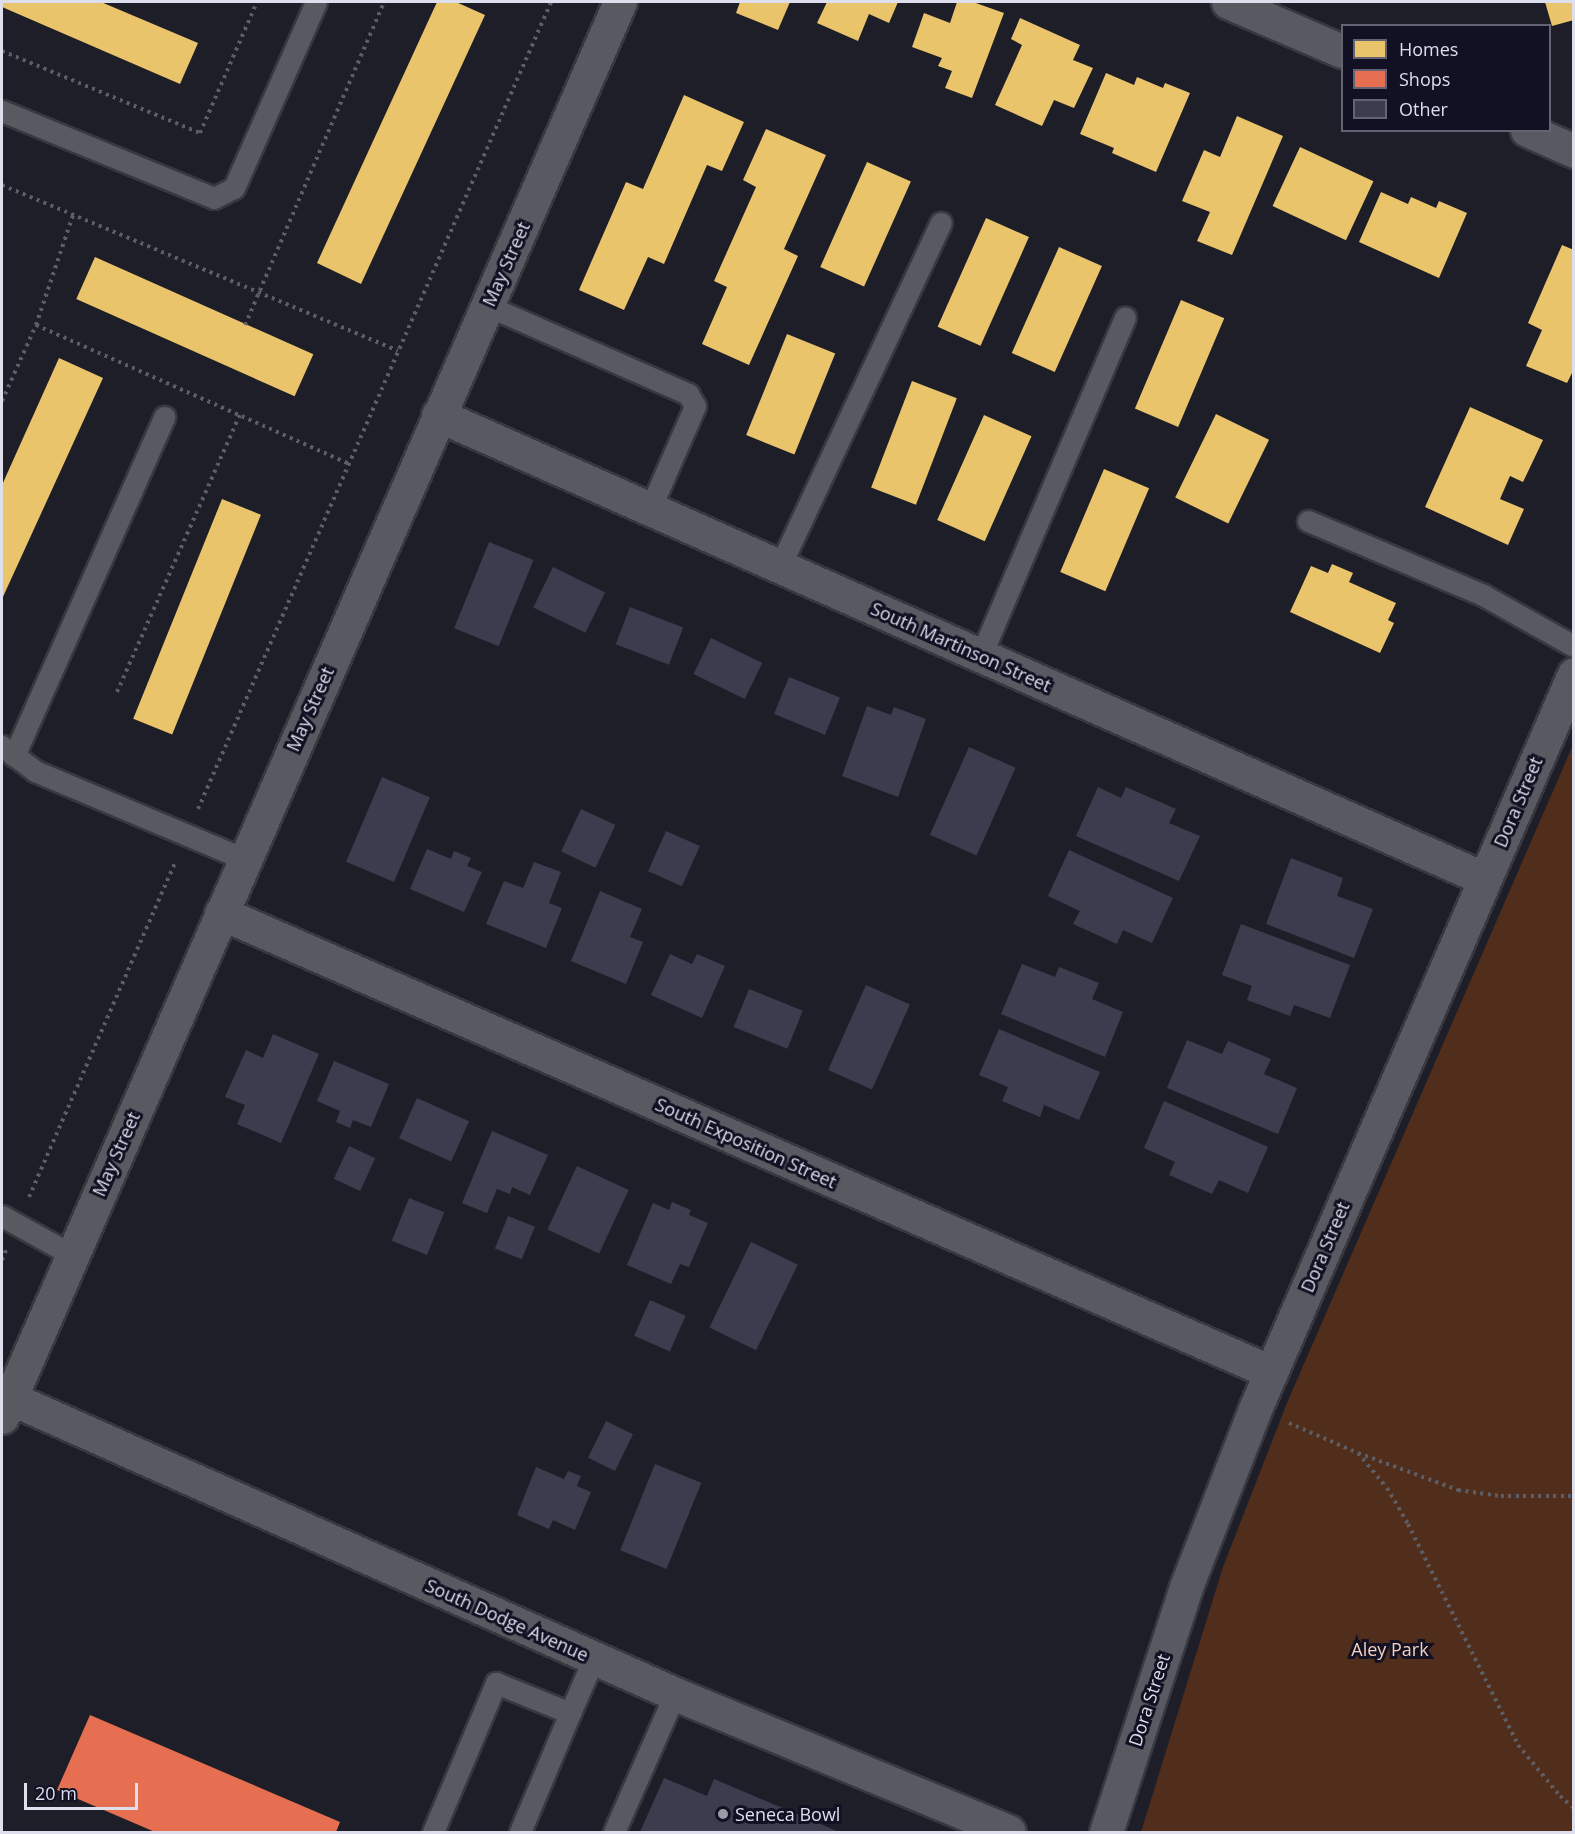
<!DOCTYPE html>
<html>
<head>
<meta charset="utf-8">
<style>
	body { margin:0 }
	#map { position:relative; width:1575px; height:1834px; overflow:hidden; background:#1e1e29; font-family:"Open Sans",sans-serif }
	div>[style] { position:absolute }
	[style*='--x'] { left:calc(var(--x)*1px); top:calc(var(--y)*1px); width:calc(var(--w)*1px); rotate:calc(var(--a)*1deg) }
	.green>* { inset:0; background:#512d1b }
	.homes>* { inset:0; background:#e9c46a; transform-origin:0 0 }
	.shops>* { inset:0; background:#e76f51 }
	.building>* { inset:0; background:#3d3c4e; transform-origin:0 0 }
	.path>* { height:4px; margin-top:-2px; transform-origin:0; background:repeating-linear-gradient(90deg,#5d5d65 0 3px,transparent 0 7.5px) }
	.roads { filter:drop-shadow(2px 0 #383841) drop-shadow(-2px 0 #383841) drop-shadow(0 2px #383841) drop-shadow(0 -2px #383841) }
	.service>* { height:21px; margin:-10.5px; padding:0 10.5px; transform-origin:10.5px; border-radius:10.5px; background:#595961 }
	.minor>* { height:33px; margin:-16.5px; padding:0 16.5px; transform-origin:16.5px; border-radius:16.5px; background:#595961 }
	.tertiary>* { height:33px; margin:-16.5px; padding:0 16.5px; transform-origin:16.5px; border-radius:16.5px; background:#595961 }
	.dots>* { width:16px; height:16px; translate:-50% -50%; box-sizing:border-box; border:3px solid #111123; border-radius:50% }
	span { translate:-50% -50%; white-space:nowrap; text-align:center; line-height:1.15; -webkit-text-stroke:6px #111123; paint-order:stroke }
	.street-label { font-size:18px; color:#dedfec }
	.park-label { font-size:18px; color:#f8d0bc }
	.poi-label { font-size:18px; color:#dedfec }
	.left { translate:0 -50%; text-align:left }
	.frame { position:absolute; inset:0; border:3px solid #dedfec; pointer-events:none }
	.legend { position:absolute; left:1341px; top:24px; width:210px; height:108px; box-sizing:border-box; background:#111123; border:2px solid #636373; margin:0; padding:8px 10px; list-style:none; font-size:18px; color:#dedfec }
	.legend li { display:flex; align-items:center; gap:12px; height:30px }
	.legend b { width:30px; border:2px solid #636373 }
	.scale { position:absolute; left:24px; top:1783px; width:114px; height:27px; box-sizing:border-box; border:3px solid #dedfec; border-top:0; padding-left:8px; font-size:18px; line-height:21px; white-space:nowrap; color:#dedfec; -webkit-text-stroke:4px #111123; paint-order:stroke }
</style>
</head>
<body>
<div id="map">
	<div class="green">
		<i style="clip-path:polygon(1573px 745px,1573px 1832px,1141px 1832px,1223px 1567px,1287px 1403px)"></i>
	</div>
	<div class="homes">
		<i style="clip-path:polygon(2px 2px,101px 2px,198px 43px,180px 84px,2px 7px)"></i>
		<i style="clip-path:polygon(437px 2px,456px 2px,485px 15px,361px 284px,317px 263px)"></i>
		<i style="clip-path:polygon(740px 2px,790px 2px,778px 30px,736px 13px)"></i>
		<i style="clip-path:polygon(827px 2px,898px 2px,889px 23px,869px 14px,858px 41px,817px 23px)"></i>
		<i style="clip-path:polygon(957px 2px,973px 2px,1004px 13px,972px 98px,945px 88px,952px 71px,938px 66px,942px 58px,912px 47px,924px 13px,950px 23px)"></i>
		<i style="clip-path:polygon(1545px 2px,1574px 2px,1574px 20px,1552px 26px)"></i>
		<i style="clip-path:polygon(1020px 18px,1080px 45px,1073px 60px,1093px 68px,1074px 108px,1054px 100px,1042px 126px,995px 105px,1022px 45px,1011px 39px)"></i>
		<i style="clip-path:polygon(1106px 73px,1134px 85px,1137px 77px,1163px 88px,1165px 83px,1190px 93px,1156px 172px,1112px 153px,1114px 148px,1080px 134px)"></i>
		<i style="clip-path:polygon(684px 95px,744px 122px,722px 171px,707px 165px,664px 264px,648px 257px,624px 310px,579px 290px,626px 182px,643px 189px)"></i>
		<i style="clip-path:polygon(1237px 116px,1283px 136px,1232px 255px,1197px 241px,1210px 212px,1182px 201px,1204px 150px,1220px 157px)"></i>
		<i style="clip-path:polygon(766px 129px,826px 155px,784px 249px,798px 256px,749px 365px,702px 344px,727px 287px,714px 281px,756px 187px,743px 180px)"></i>
		<i style="left:1300px;top:147px;width:81px;height:65px;rotate:25deg"></i>
		<i style="left:867px;top:162px;width:48px;height:115px;rotate:24deg"></i>
		<i style="clip-path:polygon(1381px 192px,1408px 204px,1411px 197px,1436px 208px,1439px 201px,1467px 213px,1439px 278px,1359px 242px)"></i>
		<i style="left:986px;top:218px;width:47px;height:119px;rotate:24deg"></i>
		<i style="clip-path:polygon(1562px 245px,1574px 250px,1574px 369px,1567px 383px,1526px 366px,1542px 330px,1528px 323px)"></i>
		<i style="left:1059px;top:247px;width:47px;height:116px;rotate:24deg"></i>
		<i style="left:95px;top:257px;width:239px;height:46px;rotate:24deg"></i>
		<i style="left:1181px;top:300px;width:47px;height:118px;rotate:23deg"></i>
		<i style="left:787px;top:334px;width:52px;height:109px;rotate:22deg"></i>
		<i style="clip-path:polygon(59px 358px,103px 378px,2px 599px,2px 485px)"></i>
		<i style="left:912px;top:381px;width:48px;height:114px;rotate:21deg"></i>
		<i style="clip-path:polygon(1470px 407px,1543px 440px,1523px 482px,1510px 476px,1500px 499px,1524px 509px,1508px 545px,1425px 507px)"></i>
		<i style="left:1216px;top:414px;width:59px;height:93px;rotate:26deg"></i>
		<i style="left:984px;top:415px;width:52px;height:115px;rotate:24deg"></i>
		<i style="left:1104px;top:469px;width:49px;height:112px;rotate:23deg"></i>
		<i style="left:222px;top:499px;width:42px;height:237px;rotate:22deg"></i>
		<i style="clip-path:polygon(1332px 564px,1353px 573px,1349px 582px,1396px 603px,1388px 620px,1394px 623px,1380px 653px,1290px 612px,1311px 566px,1328px 573px)"></i>
	</div>
	<div class="shops">
		<i style="clip-path:polygon(90px 1715px,340px 1822px,336px 1832px,155px 1832px,57px 1790px)"></i>
	</div>
	<div class="building">
		<i style="left:489px;top:542px;width:48px;height:93px;rotate:22deg"></i>
		<i style="left:553px;top:567px;width:58px;height:45px;rotate:26deg"></i>
		<i style="left:630px;top:607px;width:57px;height:40px;rotate:21deg"></i>
		<i style="left:711px;top:638px;width:57px;height:40px;rotate:26deg"></i>
		<i style="left:789px;top:677px;width:55px;height:40px;rotate:22deg"></i>
		<i style="clip-path:polygon(867px 706px,891px 715px,894px 707px,926px 719px,898px 797px,842px 776px)"></i>
		<i style="left:969px;top:747px;width:51px;height:96px;rotate:24deg"></i>
		<i style="left:382px;top:777px;width:52px;height:92px;rotate:23deg"></i>
		<i style="clip-path:polygon(1098px 787px,1121px 798px,1126px 787px,1176px 809px,1169px 823px,1200px 836px,1179px 881px,1076px 836px)"></i>
		<i style="left:581px;top:809px;width:38px;height:47px;rotate:25deg"></i>
		<i style="left:666px;top:831px;width:37px;height:44px;rotate:24deg"></i>
		<i style="clip-path:polygon(427px 849px,451px 859px,454px 851px,471px 858px,467px 866px,482px 872px,464px 912px,410px 889px)"></i>
		<i style="clip-path:polygon(1069px 850px,1173px 898px,1152px 943px,1123px 930px,1117px 944px,1073px 924px,1080px 911px,1048px 896px)"></i>
		<i style="clip-path:polygon(1291px 858px,1343px 878px,1337px 896px,1373px 909px,1354px 958px,1266px 924px)"></i>
		<i style="clip-path:polygon(534px 862px,561px 872px,549px 903px,562px 908px,546px 948px,486px 924px,504px 881px,523px 888px)"></i>
		<i style="clip-path:polygon(600px 891px,642px 909px,630px 937px,643px 942px,626px 984px,571px 961px)"></i>
		<i style="clip-path:polygon(1241px 924px,1350px 965px,1330px 1018px,1294px 1005px,1290px 1016px,1247px 1000px,1252px 986px,1222px 975px)"></i>
		<i style="clip-path:polygon(670px 954px,692px 964px,697px 954px,725px 966px,702px 1018px,651px 995px)"></i>
		<i style="clip-path:polygon(1022px 964px,1055px 977px,1059px 967px,1099px 983px,1092px 999px,1123px 1012px,1105px 1057px,1001px 1014px)"></i>
		<i style="left:866px;top:985px;width:48px;height:93px;rotate:24deg"></i>
		<i style="left:749px;top:989px;width:58px;height:41px;rotate:22deg"></i>
		<i style="clip-path:polygon(999px 1029px,1100px 1072px,1079px 1120px,1044px 1105px,1040px 1117px,1002px 1101px,1008px 1087px,979px 1075px)"></i>
		<i style="clip-path:polygon(273px 1034px,319px 1054px,281px 1143px,237px 1124px,245px 1105px,225px 1097px,246px 1050px,263px 1058px)"></i>
		<i style="clip-path:polygon(1187px 1040px,1222px 1054px,1228px 1041px,1271px 1059px,1264px 1074px,1297px 1088px,1278px 1134px,1167px 1088px)"></i>
		<i style="clip-path:polygon(334px 1061px,389px 1084px,371px 1127px,353px 1120px,350px 1128px,336px 1122px,340px 1111px,317px 1101px)"></i>
		<i style="left:417px;top:1098px;width:57px;height:44px;rotate:24deg"></i>
		<i style="clip-path:polygon(1164px 1101px,1268px 1147px,1248px 1193px,1219px 1180px,1212px 1194px,1169px 1175px,1175px 1162px,1144px 1148px)"></i>
		<i style="clip-path:polygon(492px 1131px,548px 1155px,530px 1195px,512px 1187px,510px 1194px,497px 1189px,487px 1213px,462px 1203px)"></i>
		<i style="left:349px;top:1146px;width:29px;height:36px;rotate:25deg"></i>
		<i style="left:577px;top:1166px;width:57px;height:70px;rotate:25deg"></i>
		<i style="left:409px;top:1198px;width:38px;height:46px;rotate:22deg"></i>
		<i style="clip-path:polygon(672px 1202px,691px 1210px,689px 1215px,708px 1223px,689px 1267px,680px 1264px,671px 1284px,627px 1265px,653px 1203px,669px 1210px)"></i>
		<i style="left:508px;top:1216px;width:29px;height:35px;rotate:22deg"></i>
		<i style="left:751px;top:1242px;width:52px;height:95px;rotate:26deg"></i>
		<i style="left:650px;top:1300px;width:39px;height:39px;rotate:24deg"></i>
		<i style="left:606px;top:1421px;width:30px;height:41px;rotate:26deg"></i>
		<i style="left:655px;top:1464px;width:50px;height:93px;rotate:22deg"></i>
		<i style="clip-path:polygon(536px 1467px,564px 1479px,568px 1471px,581px 1476px,577px 1486px,591px 1492px,575px 1530px,553px 1520px,549px 1529px,517px 1515px)"></i>
		<i style="clip-path:polygon(664px 1778px,707px 1796px,714px 1779px,839px 1832px,640px 1832px)"></i>
	</div>
	<div class="path">
		<i style="--x:2;--y:51;--w:214;--a:22.5"></i>
		<i style="--x:200;--y:133;--w:143;--a:-66.5"></i>
		<i style="--x:2;--y:185;--w:429;--a:22.7"></i>
		<i style="--x:36;--y:325;--w:116;--a:-71.4"></i>
		<i style="--x:245;--y:325;--w:352;--a:-66.7"></i>
		<i style="--x:2;--y:401;--w:83;--a:-65.9"></i>
		<i style="--x:36;--y:325;--w:342;--a:23.9"></i>
		<i style="--x:117;--y:692;--w:303;--a:-66.1"></i>
		<i style="--x:198;--y:809;--w:881;--a:-66.37"></i>
		<i style="--x:29;--y:1197;--w:365;--a:-66.4"></i>
		<i style="--x:2;--y:1260;--w:11;--a:-68"></i>
		<i style="--x:1289;--y:1423;--w:75;--a:23.5"></i>
		<i style="--x:1358;--y:1453;--w:107;--a:20.3"></i>
		<i style="--x:1458;--y:1490;--w:43;--a:7.9"></i>
		<i style="--x:1501;--y:1496;--w:73;--a:0"></i>
		<i style="--x:1358;--y:1453;--w:45;--a:50.4"></i>
		<i style="--x:1387;--y:1488;--w:42;--a:59.7"></i>
		<i style="--x:1408;--y:1524;--w:247;--a:63.5"></i>
		<i style="--x:1518;--y:1745;--w:66;--a:50.5"></i>
		<i style="--x:1560;--y:1796;--w:18;--a:41"></i>
	</div>
	<div class="roads">
		<div class="service">
			<i style="--x:2;--y:111;--w:229;--a:22.3"></i>
			<i style="--x:214;--y:198;--w:22;--a:-27"></i>
			<i style="--x:234;--y:188;--w:203;--a:-66.2"></i>
			<i style="--x:488;--y:306;--w:219;--a:23.7"></i>
			<i style="--x:688;--y:394;--w:14;--a:60"></i>
			<i style="--x:695;--y:406;--w:112;--a:113.6"></i>
			<i style="--x:1308;--y:521;--w:190;--a:22.9"></i>
			<i style="--x:1483;--y:595;--w:104;--a:29.3"></i>
			<i style="--x:780;--y:566;--w:379;--a:-64.9"></i>
			<i style="--x:981;--y:655;--w:367;--a:-66.9"></i>
			<i style="--x:2;--y:746;--w:41;--a:37.1"></i>
			<i style="--x:35;--y:771;--w:227;--a:22.8"></i>
			<i style="--x:14;--y:756;--w:371;--a:-66.1"></i>
			<i style="--x:2;--y:1216;--w:80;--a:29.1"></i>
			<i style="--x:570;--y:1713;--w:60;--a:-66.4"></i>
			<i style="--x:433;--y:1832;--w:162;--a:-67.1"></i>
			<i style="--x:496;--y:1683;--w:80;--a:22.1"></i>
			<i style="--x:570;--y:1713;--w:129;--a:112.8"></i>
			<i style="--x:614;--y:1832;--w:151;--a:-66.2"></i>
		</div>
		<div class="minor">
			<i style="--x:1228;--y:2;--w:124;--a:23.3"></i>
			<i style="--x:1527;--y:130;--w:51;--a:24.1"></i>
			<i style="--x:438;--y:415;--w:1145;--a:23.9"></i>
			<i style="--x:221;--y:913;--w:1146;--a:23.61"></i>
			<i style="--x:10;--y:1398;--w:728;--a:23.99"></i>
			<i style="--x:675;--y:1694;--w:361;--a:22.4"></i>
			<i style="--x:1106;--y:1832;--w:258;--a:-71.9"></i>
			<i style="--x:1186;--y:1587;--w:191;--a:-68.8"></i>
			<i style="--x:1255;--y:1409;--w:801;--a:-66.54"></i>
		</div>
		<div class="tertiary">
			<i style="--x:2;--y:1417;--w:1544;--a:-66.41"></i>
		</div>
	</div>
	<div class="dots">
		<i style="left:723px;top:1814px;background:#9b9ba8"></i>
	</div>
	<div class="street-label">
		<span style="left:506px;top:264px;rotate:-66deg">May Street</span>
		<span style="left:961px;top:647px;rotate:24deg">South Martinson Street</span>
		<span style="left:310px;top:709px;rotate:-66deg">May Street</span>
		<span style="left:1518px;top:802px;rotate:-67deg">Dora Street</span>
		<span style="left:746px;top:1143px;rotate:24deg">South Exposition Street</span>
		<span style="left:116px;top:1154px;rotate:-66deg">May Street</span>
		<span style="left:1325px;top:1247px;rotate:-67deg">Dora Street</span>
		<span style="left:507px;top:1620px;rotate:24deg">South Dodge Avenue</span>
		<span style="left:1149px;top:1700px;rotate:-72deg">Dora Street</span>
	</div>
	<div class="park-label">
		<span style="left:1390px;top:1649px">Aley Park</span>
	</div>
	<div class="poi-label">
		<span class="left" style="left:735px;top:1814px">Seneca Bowl</span>
	</div>
	<div class="frame"></div>
	<ul class="legend">
	<li><b style="height:16px;background:#e9c46a"></b>Homes</li>
	<li><b style="height:16px;background:#e76f51"></b>Shops</li>
	<li><b style="height:16px;background:#3d3c4e"></b>Other</li>
	</ul>
	<div class="scale">20 m</div>
</div>
</body>
</html>
